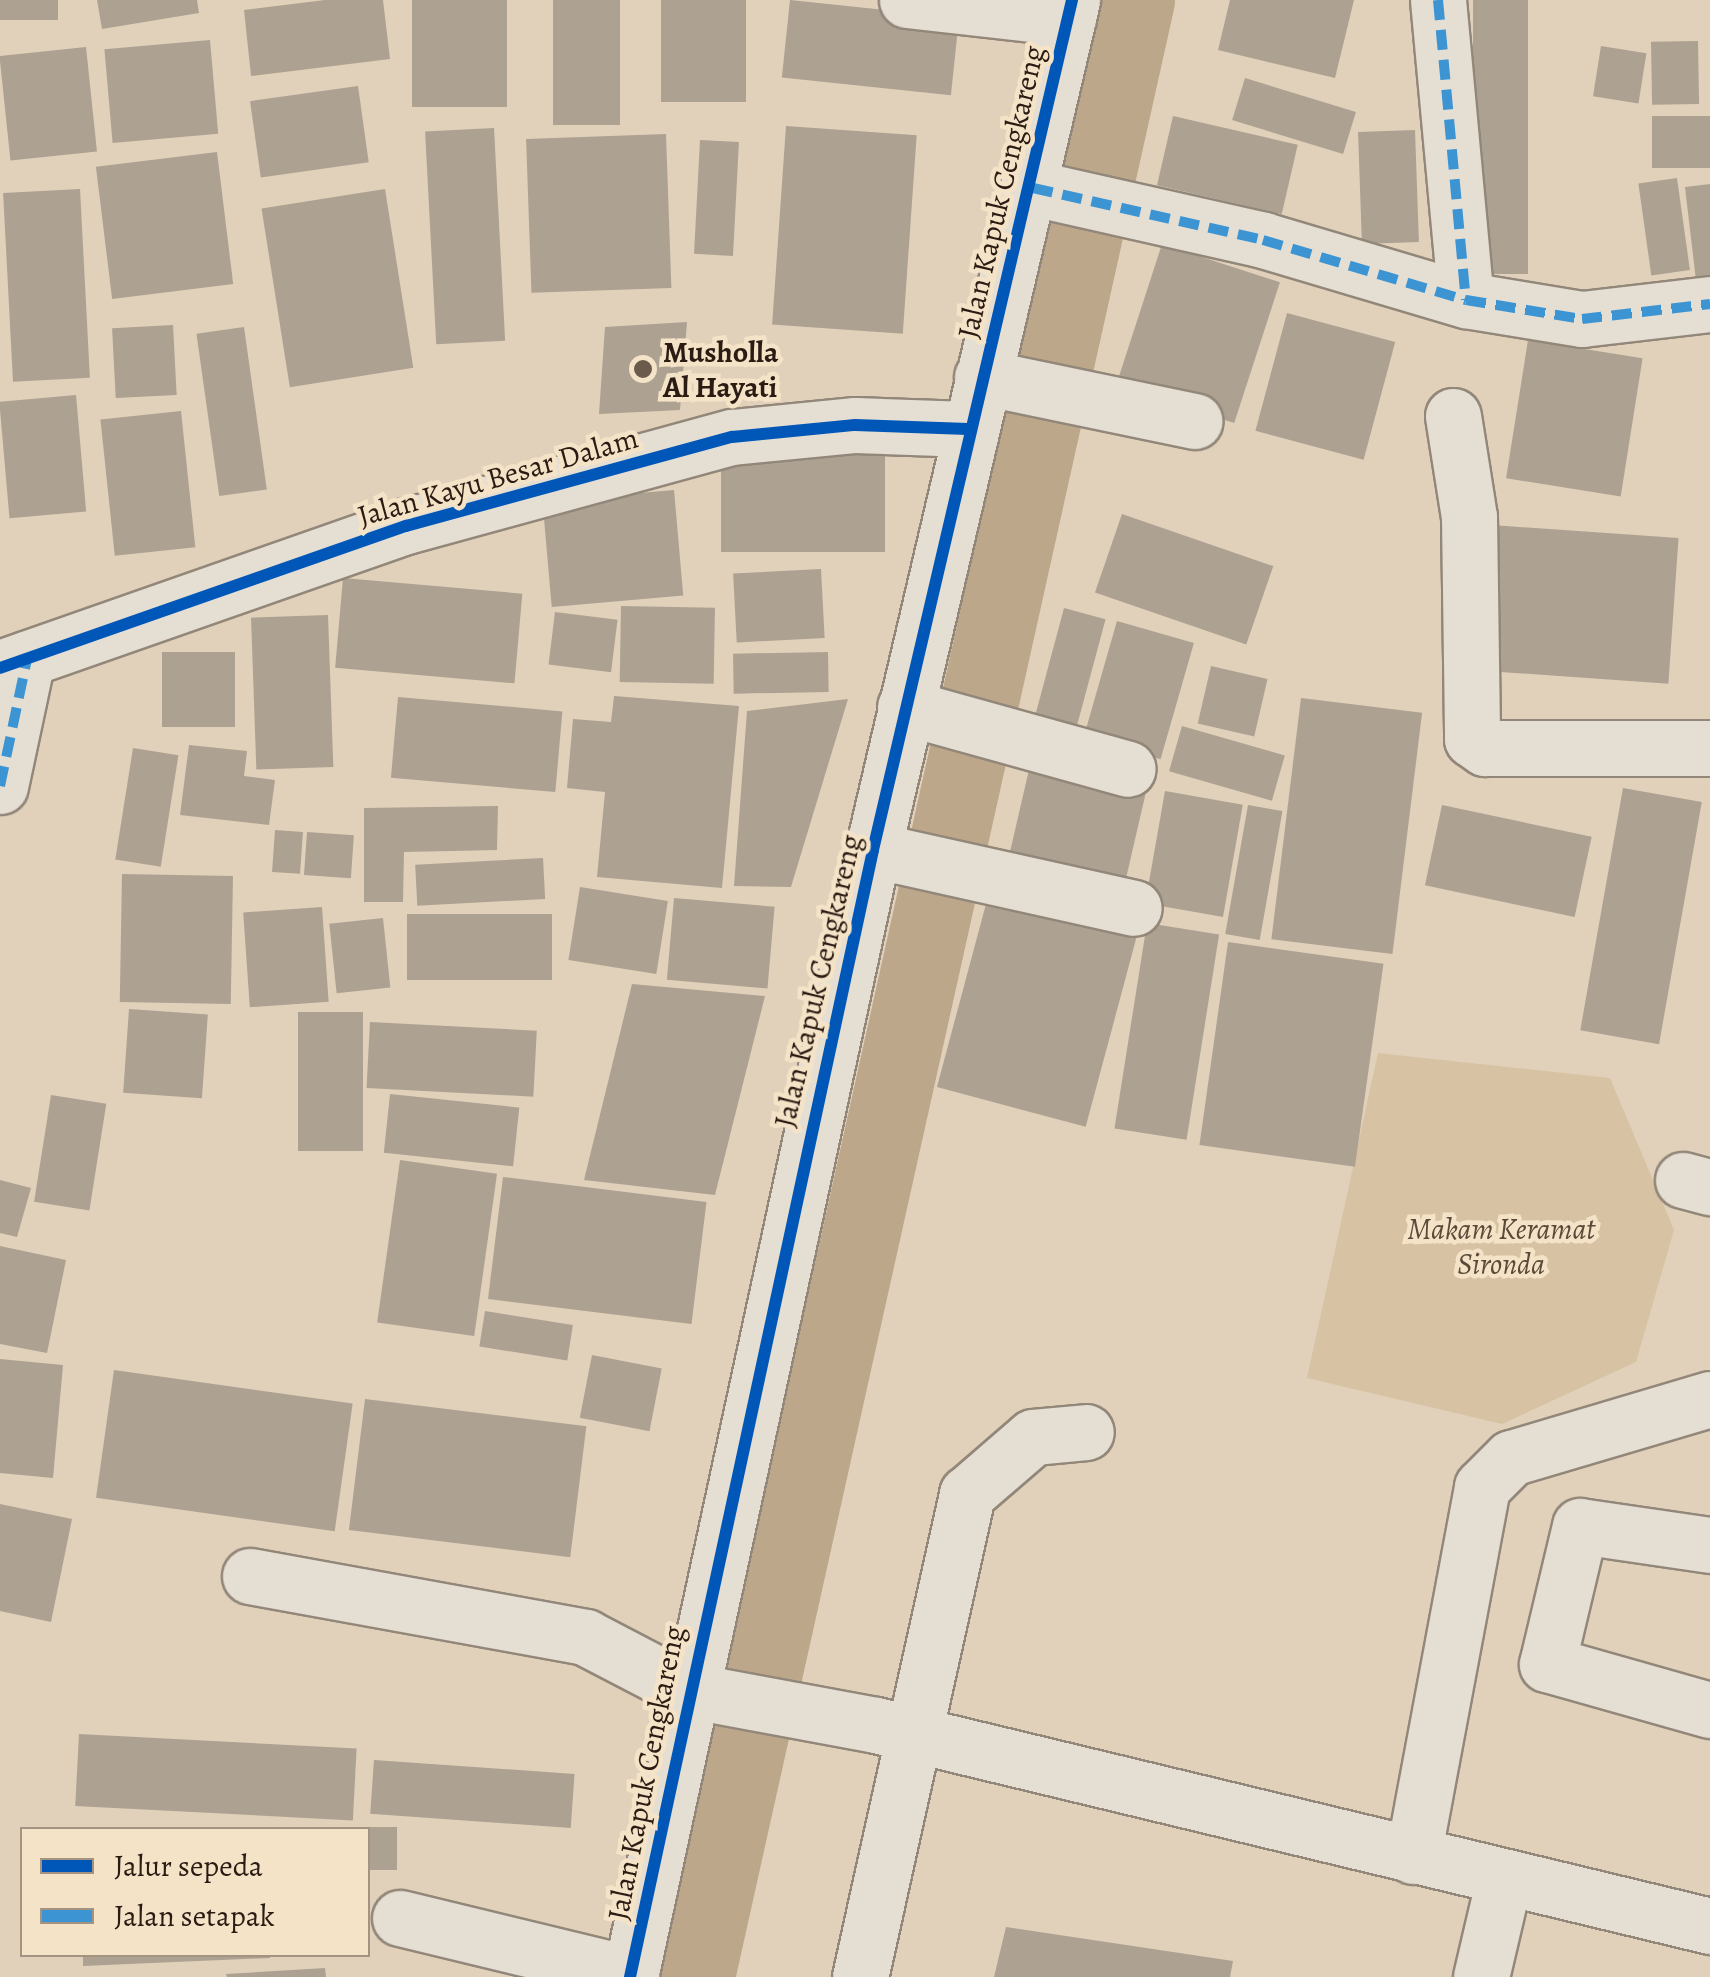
<!DOCTYPE html>
<html>
<head>
<meta charset="utf-8">
<style>
	body { margin:0 }
	#map { position:relative; width:1710px; height:1977px; overflow:hidden; background:#e1d1ba; font-family:Alegreya,serif }
	div>[style] { position:absolute }
	[style*='--x'] { left:calc(var(--x)*1px); top:calc(var(--y)*1px); width:calc(var(--w)*1px); rotate:calc(var(--a)*1deg) }
	.green>* { inset:0; background:#d7c2a3 }
	.canal>* { height:78px; margin:-39px; padding:0 39px; transform-origin:39px; border-radius:39px; background:#bda78b }
	.building>* { inset:0; background:#ada192; transform-origin:0 0 }
	.roads { filter:drop-shadow(2px 0 #928779) drop-shadow(-2px 0 #928779) drop-shadow(0 2px #928779) drop-shadow(0 -2px #928779) }
	.minor>* { height:55px; margin:-27.5px; padding:0 27.5px; transform-origin:27.5px; border-radius:27.5px; background:#e5ded3 }
	.quiet>* { height:10px; margin-top:-5px; transform-origin:0; background:repeating-linear-gradient(90deg,#3c94d3 0 20px,transparent 0 30px) }
	.cycleway>* { height:12px; margin:-6px; padding:0 6px; transform-origin:6px; border-radius:6px; background:#0057b8 }
	.dots>* { width:28px; height:28px; translate:-50% -50%; box-sizing:border-box; border:5px solid #f5e3c8; border-radius:50% }
	span { translate:-50% -50%; white-space:nowrap; text-align:center; line-height:1.15; -webkit-text-stroke:9px #f5e3c8; paint-order:stroke }
	.street-label { font-size:30px; color:#2a1b13 }
	.poi-label { font-size:30px; color:#2a1b13; font-weight:700 }
	.left { translate:0 -50%; text-align:left }
	.park-label { font-size:30px; color:#5b4939; font-style:italic }
	.legend { position:absolute; left:20px; top:1827px; width:350px; height:130px; box-sizing:border-box; background:#f5e3c8; border:2px solid #a49380; margin:0; padding:12px 18px; list-style:none; font-size:30px; color:#2a1b13 }
	.legend li { display:flex; align-items:center; gap:20px; height:50px }
	.legend b { width:50px; border:2px solid #a49380 }
</style>
</head>
<body>
<div id="map">
	<div class="green">
		<i style="clip-path:polygon(1378px 1053px,1610px 1078px,1674px 1230px,1636px 1362px,1502px 1424px,1307px 1378px)"></i>
	</div>
	<div class="canal">
		<i style="--x:696;--y:1977;--w:2025;--a:-77.45"></i>
	</div>
	<div class="building">
		<i style="left:0;top:0;width:58px;height:20px"></i>
		<i style="clip-path:polygon(97px 0,197px 0,199px 13px,102px 29px)"></i>
		<i style="clip-path:polygon(325px 0,383px 0,390px 59px,251px 76px,244px 10px)"></i>
		<i style="left:412px;top:0;width:95px;height:107px"></i>
		<i style="left:553px;top:0;width:67px;height:125px"></i>
		<i style="left:661px;top:0;width:85px;height:102px"></i>
		<i style="left:790px;top:0;width:170px;height:78px;rotate:6deg"></i>
		<i style="clip-path:polygon(1230px 0,1354px 0,1335px 78px,1218px 50px)"></i>
		<i style="left:1473px;top:0;width:55px;height:274px"></i>
		<i style="left:210px;top:40px;width:94px;height:106px;rotate:85deg"></i>
		<i style="left:1698px;top:41px;width:63px;height:47px;rotate:89deg"></i>
		<i style="left:1601px;top:46px;width:46px;height:51px;rotate:9deg"></i>
		<i style="left:86px;top:47px;width:105px;height:87px;rotate:84deg"></i>
		<i style="left:1245px;top:78px;width:116px;height:44px;rotate:17deg"></i>
		<i style="left:358px;top:86px;width:77px;height:109px;rotate:82deg"></i>
		<i style="left:1173px;top:116px;width:128px;height:71px;rotate:13deg"></i>
		<i style="left:1710px;top:116px;width:52px;height:58px;rotate:90deg"></i>
		<i style="left:786px;top:126px;width:131px;height:199px;rotate:4deg"></i>
		<i style="left:494px;top:128px;width:213px;height:69px;rotate:87deg"></i>
		<i style="left:1415px;top:130px;width:112px;height:57px;rotate:88deg"></i>
		<i style="left:666px;top:134px;width:154px;height:140px;rotate:88deg"></i>
		<i style="left:700px;top:140px;width:39px;height:114px;rotate:3deg"></i>
		<i style="left:217px;top:152px;width:133px;height:122px;rotate:83deg"></i>
		<i style="left:1677px;top:178px;width:93px;height:39px;rotate:82deg"></i>
		<i style="clip-path:polygon(1710px 184px,1710px 287px,1697px 289px,1685px 187px)"></i>
		<i style="left:80px;top:189px;width:189px;height:77px;rotate:87deg"></i>
		<i style="left:385px;top:189px;width:181px;height:125px;rotate:81deg"></i>
		<i style="left:1162px;top:244px;width:124px;height:148px;rotate:18deg"></i>
		<i style="left:1287px;top:313px;width:112px;height:122px;rotate:15deg"></i>
		<i style="clip-path:polygon(687px 322px,680px 410px,599px 414px,605px 327px)"></i>
		<i style="left:173px;top:325px;width:70px;height:61px;rotate:87deg"></i>
		<i style="left:244px;top:327px;width:164px;height:48px;rotate:82deg"></i>
		<i style="left:1528px;top:340px;width:116px;height:140px;rotate:9deg"></i>
		<i style="left:76px;top:395px;width:117px;height:77px;rotate:85deg"></i>
		<i style="left:181px;top:411px;width:137px;height:81px;rotate:84deg"></i>
		<i style="left:885px;top:453px;width:99px;height:164px;rotate:90deg"></i>
		<i style="left:674px;top:490px;width:106px;height:132px;rotate:85deg"></i>
		<i style="left:1122px;top:514px;width:160px;height:83px;rotate:19deg"></i>
		<i style="left:1492px;top:525px;width:187px;height:146px;rotate:4deg"></i>
		<i style="left:821px;top:569px;width:69px;height:88px;rotate:87deg"></i>
		<i style="left:343px;top:578px;width:180px;height:90px;rotate:5deg"></i>
		<i style="left:621px;top:606px;width:94px;height:76px;rotate:1deg"></i>
		<i style="left:1064px;top:608px;width:43px;height:121px;rotate:15deg"></i>
		<i style="left:555px;top:612px;width:63px;height:53px;rotate:7deg"></i>
		<i style="left:328px;top:615px;width:152px;height:77px;rotate:88deg"></i>
		<i style="left:1117px;top:621px;width:80px;height:121px;rotate:16deg"></i>
		<i style="left:162px;top:652px;width:73px;height:75px"></i>
		<i style="left:828px;top:652px;width:40px;height:95px;rotate:89deg"></i>
		<i style="left:1211px;top:666px;width:58px;height:59px;rotate:13deg"></i>
		<i style="clip-path:polygon(614px 696px,739px 706px,722px 888px,597px 877px,605px 792px,567px 788px,573px 719px,611px 722px)"></i>
		<i style="left:398px;top:697px;width:165px;height:81px;rotate:5deg"></i>
		<i style="left:1301px;top:698px;width:122px;height:243px;rotate:7deg"></i>
		<i style="clip-path:polygon(848px 699px,791px 887px,734px 886px,747px 711px)"></i>
		<i style="left:1182px;top:726px;width:107px;height:47px;rotate:16deg"></i>
		<i style="clip-path:polygon(189px 745px,247px 751px,244px 776px,275px 780px,269px 825px,180px 815px)"></i>
		<i style="left:133px;top:748px;width:46px;height:113px;rotate:9deg"></i>
		<i style="left:1031px;top:761px;width:119px;height:115px;rotate:13deg"></i>
		<i style="left:1623px;top:788px;width:80px;height:246px;rotate:10deg"></i>
		<i style="left:1165px;top:791px;width:79px;height:114px;rotate:10deg"></i>
		<i style="left:1248px;top:805px;width:35px;height:131px;rotate:10deg"></i>
		<i style="left:1442px;top:805px;width:153px;height:82px;rotate:12deg"></i>
		<i style="clip-path:polygon(498px 806px,497px 850px,404px 852px,403px 902px,364px 902px,364px 808px)"></i>
		<i style="left:275px;top:830px;width:28px;height:42px;rotate:4deg"></i>
		<i style="left:307px;top:832px;width:47px;height:43px;rotate:4deg"></i>
		<i style="left:543px;top:858px;width:41px;height:128px;rotate:87deg"></i>
		<i style="left:122px;top:874px;width:111px;height:128px;rotate:1deg"></i>
		<i style="left:580px;top:887px;width:89px;height:74px;rotate:9deg"></i>
		<i style="left:990px;top:889px;width:154px;height:205px;rotate:15deg"></i>
		<i style="left:674px;top:898px;width:101px;height:82px;rotate:5deg"></i>
		<i style="left:322px;top:907px;width:95px;height:79px;rotate:86deg"></i>
		<i style="left:407px;top:914px;width:145px;height:66px"></i>
		<i style="left:383px;top:918px;width:70px;height:54px;rotate:84deg"></i>
		<i style="left:1147px;top:923px;width:73px;height:208px;rotate:9deg"></i>
		<i style="left:1228px;top:942px;width:157px;height:205px;rotate:8deg"></i>
		<i style="clip-path:polygon(632px 984px,765px 996px,715px 1195px,584px 1180px)"></i>
		<i style="left:129px;top:1009px;width:79px;height:84px;rotate:4deg"></i>
		<i style="left:298px;top:1012px;width:65px;height:139px"></i>
		<i style="left:370px;top:1022px;width:167px;height:66px;rotate:3deg"></i>
		<i style="left:390px;top:1094px;width:130px;height:59px;rotate:6deg"></i>
		<i style="left:51px;top:1095px;width:56px;height:108px;rotate:9deg"></i>
		<i style="left:400px;top:1160px;width:98px;height:164px;rotate:8deg"></i>
		<i style="left:503px;top:1177px;width:205px;height:123px;rotate:7deg"></i>
		<i style="clip-path:polygon(0 1180px,31px 1188px,17px 1237px,0 1233px)"></i>
		<i style="clip-path:polygon(0 1246px,66px 1260px,47px 1353px,0 1344px)"></i>
		<i style="left:485px;top:1311px;width:89px;height:36px;rotate:9deg"></i>
		<i style="left:592px;top:1355px;width:71px;height:64px;rotate:11deg"></i>
		<i style="clip-path:polygon(0 1359px,63px 1365px,53px 1478px,0 1473px)"></i>
		<i style="left:114px;top:1370px;width:241px;height:129px;rotate:8deg"></i>
		<i style="left:365px;top:1399px;width:223px;height:132px;rotate:7deg"></i>
		<i style="clip-path:polygon(0 1504px,72px 1519px,51px 1622px,0 1611px)"></i>
		<i style="left:79px;top:1734px;width:278px;height:72px;rotate:3deg"></i>
		<i style="left:374px;top:1760px;width:201px;height:54px;rotate:4deg"></i>
		<i style="left:368px;top:1827px;width:29px;height:43px"></i>
		<i style="clip-path:polygon(1006px 1927px,1233px 1961px,1230px 1977px,994px 1977px)"></i>
		<i style="clip-path:polygon(83px 1954px,270px 1954px,270px 1958px,83px 1966px)"></i>
		<i style="clip-path:polygon(325px 1968px,326px 1977px,227px 1977px,226px 1974px)"></i>
	</div>
	<div class="roads">
		<div class="minor">
			<i style="--x:907;--y:0;--w:162;--a:6.4"></i>
			<i style="--x:1438;--y:0;--w:301;--a:84.7"></i>
			<i style="--x:1466;--y:300;--w:118;--a:9.3"></i>
			<i style="--x:1582;--y:319;--w:129;--a:-6.7"></i>
			<i style="--x:1033;--y:188;--w:236;--a:12.7"></i>
			<i style="--x:1263;--y:240;--w:212;--a:16.5"></i>
			<i style="--x:982;--y:377;--w:217;--a:11.7"></i>
			<i style="--x:1453;--y:416;--w:102;--a:81"></i>
			<i style="--x:1469;--y:517;--w:222;--a:89.2"></i>
			<i style="--x:1472;--y:739;--w:16;--a:35"></i>
			<i style="--x:1485;--y:748;--w:225;--a:0"></i>
			<i style="--x:0;--y:668;--w:430;--a:-19.3"></i>
			<i style="--x:406;--y:526;--w:338;--a:-15.3"></i>
			<i style="--x:732;--y:437;--w:124;--a:-5.6"></i>
			<i style="--x:855;--y:425;--w:113;--a:2"></i>
			<i style="--x:905;--y:707;--w:231;--a:15.5"></i>
			<i style="--x:0;--y:786;--w:130;--a:-78"></i>
			<i style="--x:873;--y:850;--w:267;--a:12.5"></i>
			<i style="--x:1683;--y:1180;--w:28;--a:15"></i>
			<i style="--x:1710;--y:1545;--w:131;--a:-171.7"></i>
			<i style="--x:1580;--y:1526;--w:142;--a:103.4"></i>
			<i style="--x:1547;--y:1664;--w:169;--a:15.8"></i>
			<i style="--x:250;--y:1576;--w:341;--a:10.3"></i>
			<i style="--x:585;--y:1637;--w:115;--a:27.5"></i>
			<i style="--x:687;--y:1690;--w:192;--a:10.5"></i>
			<i style="--x:876;--y:1725;--w:858;--a:13.55"></i>
			<i style="--x:1413;--y:1856;--w:375;--a:-79.4"></i>
			<i style="--x:1482;--y:1487;--w:41;--a:-45"></i>
			<i style="--x:1511;--y:1458;--w:208;--a:-16.5"></i>
			<i style="--x:400;--y:1918;--w:238;--a:13.6"></i>
			<i style="--x:630;--y:1977;--w:1153;--a:-77.83"></i>
			<i style="--x:873;--y:850;--w:873;--a:-76.82"></i>
			<i style="--x:860;--y:1977;--w:495;--a:-77.5"></i>
			<i style="--x:967;--y:1494;--w:87;--a:-40.8"></i>
			<i style="--x:1033;--y:1437;--w:53;--a:-5.4"></i>
			<i style="--x:1481;--y:1977;--w:101;--a:-76.8"></i>
		</div>
	</div>
	<div class="quiet">
		<i style="--x:1438;--y:0;--w:301;--a:84.7"></i>
		<i style="--x:1466;--y:300;--w:118;--a:9.3"></i>
		<i style="--x:1582;--y:319;--w:129;--a:-6.7"></i>
		<i style="--x:1033;--y:188;--w:236;--a:12.7"></i>
		<i style="--x:1263;--y:240;--w:212;--a:16.5"></i>
		<i style="--x:0;--y:786;--w:130;--a:-78"></i>
	</div>
	<div class="cycleway">
		<i style="--x:0;--y:668;--w:430;--a:-19.3"></i>
		<i style="--x:406;--y:526;--w:338;--a:-15.3"></i>
		<i style="--x:732;--y:437;--w:124;--a:-5.6"></i>
		<i style="--x:855;--y:425;--w:113;--a:2"></i>
		<i style="--x:630;--y:1977;--w:1153;--a:-77.83"></i>
		<i style="--x:873;--y:850;--w:873;--a:-76.82"></i>
	</div>
	<div class="dots">
		<i style="left:643px;top:369px;background:#6a5b4d"></i>
	</div>
	<div class="street-label">
		<span style="left:1001px;top:192px;rotate:-77deg">Jalan Kapuk Cengkareng</span>
		<span style="left:498px;top:477px;rotate:-16deg">Jalan Kayu Besar Dalam</span>
		<span style="left:818px;top:981px;rotate:-77deg">Jalan Kapuk Cengkareng</span>
		<span style="left:646px;top:1773px;rotate:-79deg">Jalan Kapuk Cengkareng</span>
	</div>
	<div class="poi-label">
		<span class="left" style="left:663px;top:369px">Musholla<br>Al Hayati</span>
	</div>
	<div class="park-label">
		<span style="left:1501px;top:1246px">Makam Keramat<br>Sironda</span>
	</div>
	<ul class="legend">
	<li><b style="height:12px;background:#0057b8"></b>Jalur sepeda</li>
	<li><b style="height:12px;background:#3c94d3"></b>Jalan setapak</li>
	</ul>
</div>
</body>
</html>
